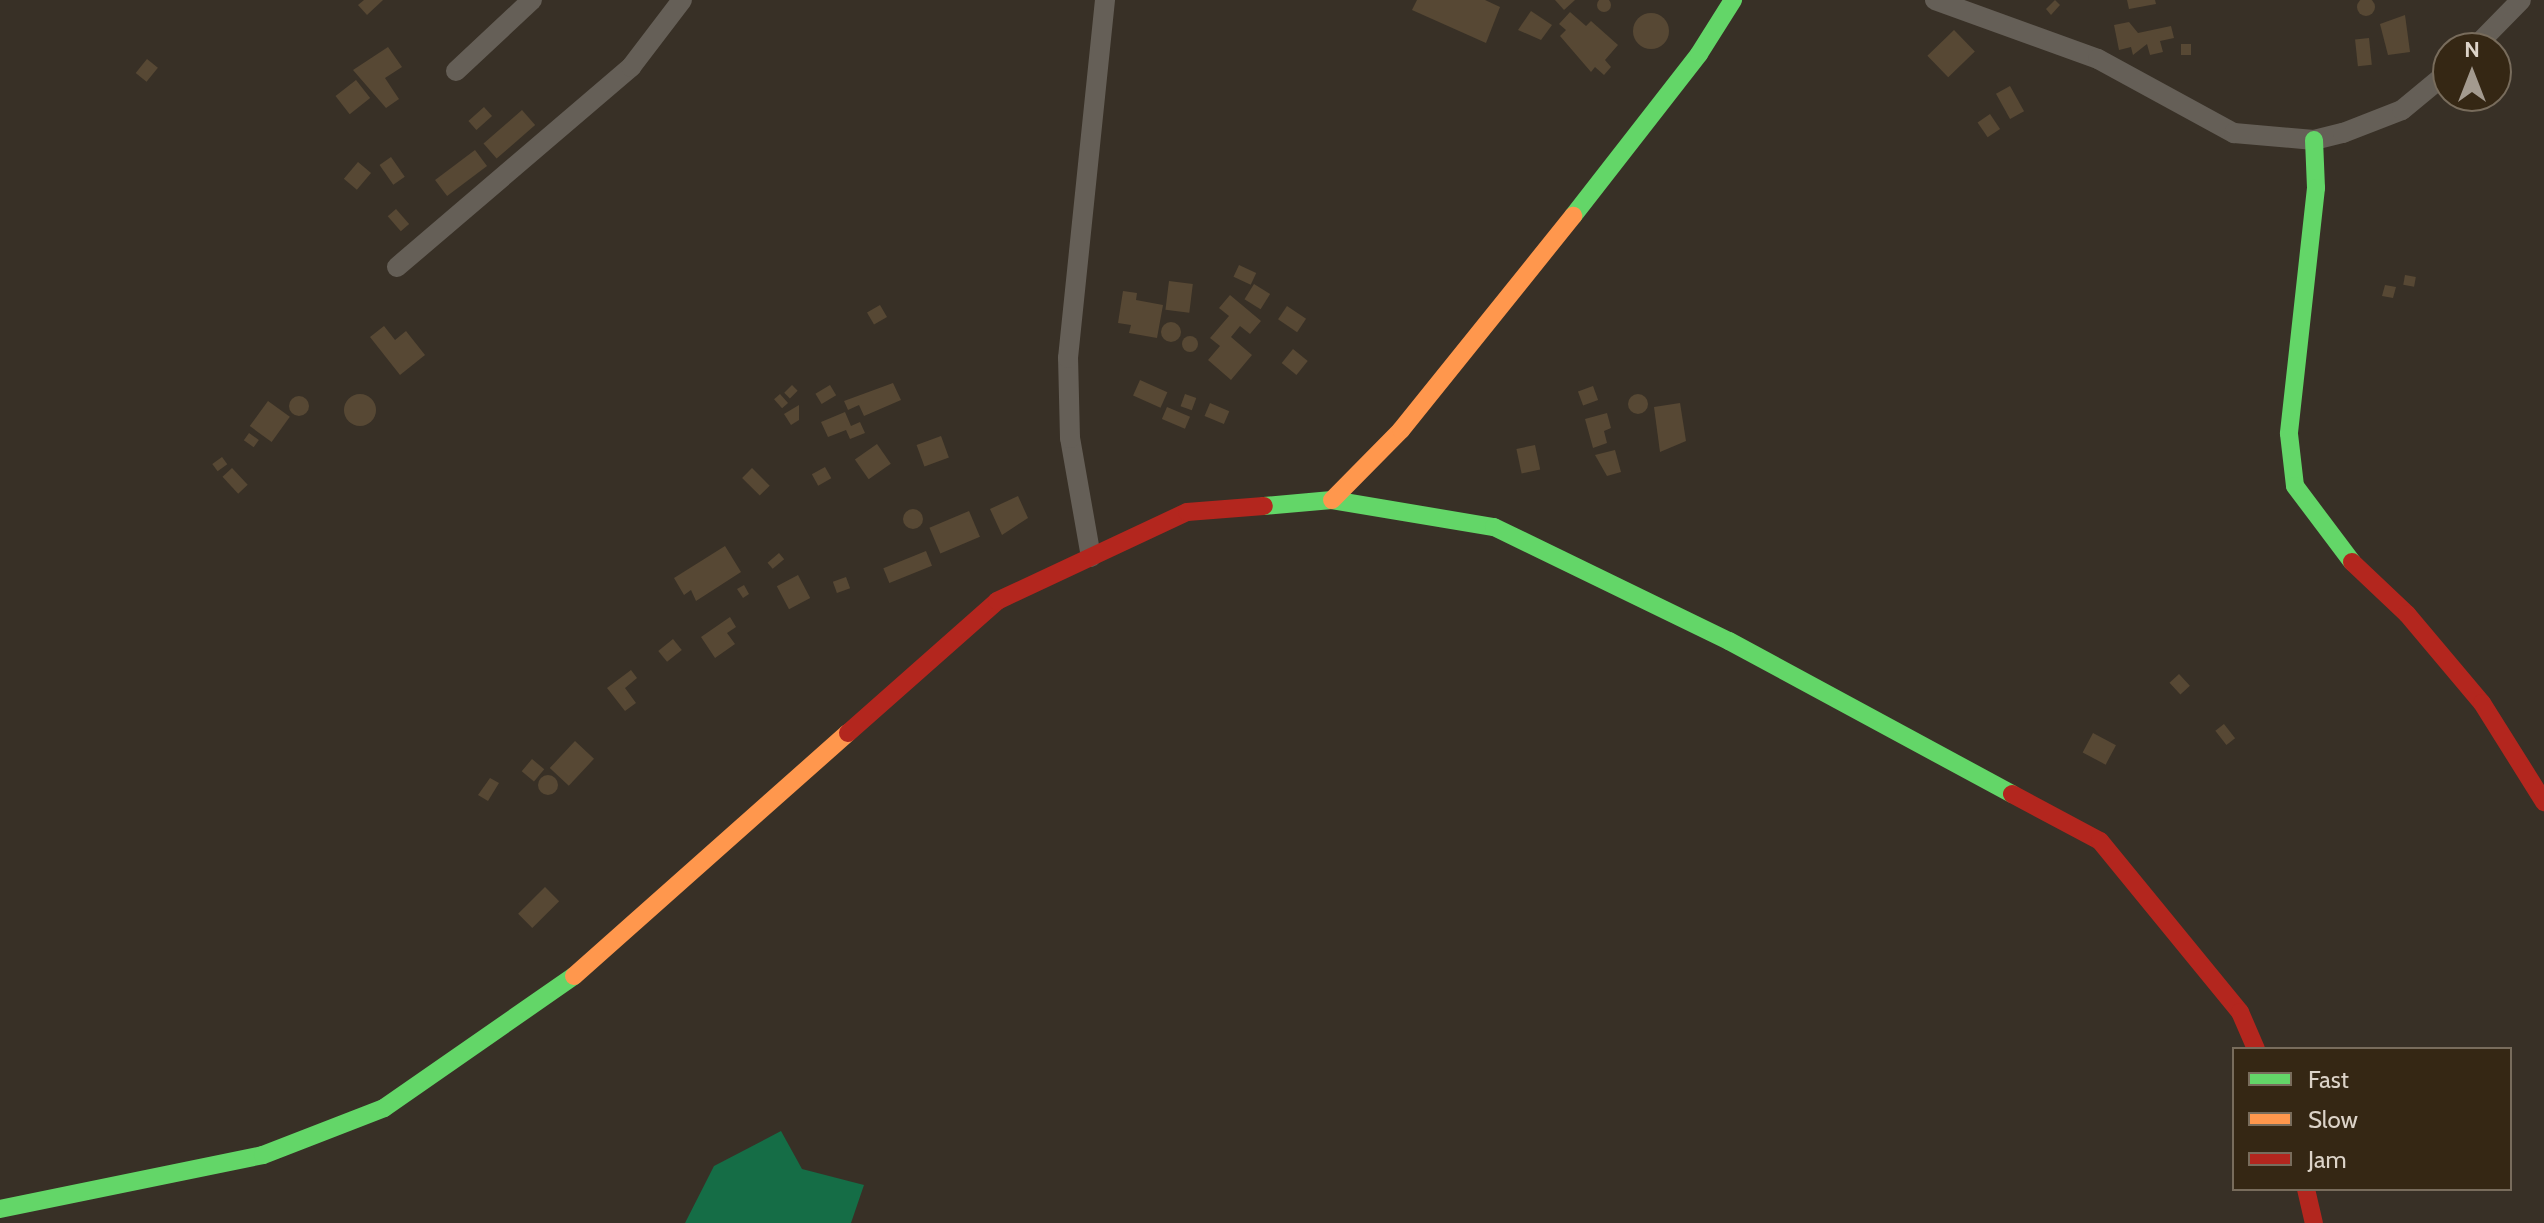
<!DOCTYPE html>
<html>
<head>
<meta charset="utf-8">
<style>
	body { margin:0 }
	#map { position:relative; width:2544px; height:1223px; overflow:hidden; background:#383026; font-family:Cabin,sans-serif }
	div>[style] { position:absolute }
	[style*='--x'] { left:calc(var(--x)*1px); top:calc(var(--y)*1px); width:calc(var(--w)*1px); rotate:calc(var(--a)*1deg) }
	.forest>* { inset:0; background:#156d46 }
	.building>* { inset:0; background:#574834; transform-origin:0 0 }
	.round { border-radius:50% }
	.street>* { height:20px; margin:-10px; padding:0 10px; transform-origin:10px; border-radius:10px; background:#655f57 }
	.fast>* { height:18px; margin:-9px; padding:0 9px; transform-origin:9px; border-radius:9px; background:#63d668 }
	.slow>* { height:18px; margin:-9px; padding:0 9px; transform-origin:9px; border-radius:9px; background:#ff974d }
	.jam>* { height:18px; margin:-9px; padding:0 9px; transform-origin:9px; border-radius:9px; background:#b3261e }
	span { translate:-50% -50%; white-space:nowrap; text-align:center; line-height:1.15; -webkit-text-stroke:6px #352714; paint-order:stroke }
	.legend { position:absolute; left:2232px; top:1047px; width:280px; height:144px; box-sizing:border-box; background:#352714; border:2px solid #786c5c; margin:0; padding:10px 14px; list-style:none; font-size:24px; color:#dcd3c8 }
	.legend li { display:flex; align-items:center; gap:16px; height:40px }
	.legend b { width:40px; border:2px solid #786c5c }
	.north { position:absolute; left:2432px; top:32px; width:80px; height:80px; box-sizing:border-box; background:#352714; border:2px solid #786c5c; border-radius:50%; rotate:0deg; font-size:22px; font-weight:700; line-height:32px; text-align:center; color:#dcd3c8 }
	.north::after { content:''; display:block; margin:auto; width:28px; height:36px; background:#a39a8f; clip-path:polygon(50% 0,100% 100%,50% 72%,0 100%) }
</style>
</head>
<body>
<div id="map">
	<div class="forest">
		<i style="clip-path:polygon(781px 1131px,802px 1169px,864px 1185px,851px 1223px,685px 1223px,714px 1166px)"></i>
	</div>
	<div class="building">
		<i class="round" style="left:1597px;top:-2px;width:14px;height:14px"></i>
		<i class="round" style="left:2357px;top:-2px;width:18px;height:18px"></i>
		<i style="clip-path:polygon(364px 0,383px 0,367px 15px,358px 5px)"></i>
		<i style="clip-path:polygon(1417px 0,1485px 0,1500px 7px,1486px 43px,1412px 10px)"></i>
		<i style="clip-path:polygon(1555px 0,1575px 0,1564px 10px)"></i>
		<i style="clip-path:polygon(2055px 0,2060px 5px,2051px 15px,2046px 9px)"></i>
		<i style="clip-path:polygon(2127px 0,2155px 0,2156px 4px,2129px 9px)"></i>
		<i style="clip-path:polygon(1531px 11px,1552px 25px,1541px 40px,1518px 30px)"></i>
		<i style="clip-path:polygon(1570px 12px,1586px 26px,1591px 21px,1618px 45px,1605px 60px,1611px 67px,1604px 75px,1595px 67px,1591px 72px,1560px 36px,1566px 30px,1559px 24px)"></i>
		<i class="round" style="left:1633px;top:13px;width:36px;height:36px"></i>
		<i style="clip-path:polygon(2405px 15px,2410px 52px,2388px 55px,2380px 24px)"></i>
		<i style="clip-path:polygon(2129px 22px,2138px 33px,2171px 26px,2174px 38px,2160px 41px,2163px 52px,2150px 55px,2147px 44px,2133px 55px,2131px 47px,2119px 50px,2114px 25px)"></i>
		<i style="left:1954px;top:30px;width:30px;height:37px;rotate:46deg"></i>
		<i style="left:2369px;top:38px;width:27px;height:14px;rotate:84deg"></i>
		<i style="left:2181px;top:44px;width:10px;height:11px"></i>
		<i style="clip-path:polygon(388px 47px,402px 67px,385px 78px,399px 99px,386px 108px,353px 70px)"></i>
		<i style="left:147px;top:59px;width:14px;height:18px;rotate:39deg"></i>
		<i style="left:356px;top:80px;width:23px;height:26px;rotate:52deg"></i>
		<i style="left:2010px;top:86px;width:29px;height:16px;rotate:61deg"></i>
		<i style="left:484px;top:107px;width:12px;height:21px;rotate:48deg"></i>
		<i style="left:522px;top:110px;width:20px;height:51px;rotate:49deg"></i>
		<i style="left:1990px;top:114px;width:18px;height:15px;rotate:56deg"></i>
		<i style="left:475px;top:150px;width:20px;height:50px;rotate:53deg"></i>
		<i style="left:391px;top:157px;width:24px;height:14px;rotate:55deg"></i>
		<i style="left:358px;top:162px;width:17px;height:22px;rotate:40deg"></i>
		<i style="left:396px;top:209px;width:20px;height:11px;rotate:49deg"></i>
		<i style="left:1239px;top:265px;width:19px;height:13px;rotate:25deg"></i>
		<i style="left:2405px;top:275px;width:11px;height:10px;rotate:10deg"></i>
		<i style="left:1169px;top:281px;width:24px;height:29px;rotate:7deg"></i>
		<i style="left:1254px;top:284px;width:19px;height:18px;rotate:32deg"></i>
		<i style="clip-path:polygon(2385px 285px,2396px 287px,2393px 298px,2382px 296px)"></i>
		<i style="clip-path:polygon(1123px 291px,1137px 293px,1136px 300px,1163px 305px,1157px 338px,1129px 333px,1131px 325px,1118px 323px)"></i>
		<i style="clip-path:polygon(1230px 295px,1261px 321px,1250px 334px,1240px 326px,1231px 337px,1252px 355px,1231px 380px,1208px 360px,1220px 346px,1210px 338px,1229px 316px,1219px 308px)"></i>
		<i style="left:880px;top:305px;width:14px;height:15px;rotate:60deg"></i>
		<i style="left:1287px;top:306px;width:23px;height:16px;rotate:34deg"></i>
		<i class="round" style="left:1161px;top:322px;width:20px;height:20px"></i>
		<i style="clip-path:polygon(384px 326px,395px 340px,406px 331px,425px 355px,400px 375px,370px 337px)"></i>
		<i class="round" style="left:1182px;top:336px;width:16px;height:16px"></i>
		<i style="left:1293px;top:349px;width:19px;height:18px;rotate:39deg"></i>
		<i style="left:1140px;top:380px;width:30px;height:17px;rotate:24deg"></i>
		<i style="clip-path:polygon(893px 383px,901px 400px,864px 416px,859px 405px,848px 410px,844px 401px)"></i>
		<i style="left:792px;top:385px;width:8px;height:11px;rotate:45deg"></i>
		<i style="left:830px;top:385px;width:12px;height:17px;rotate:59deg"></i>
		<i style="left:1593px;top:386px;width:15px;height:16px;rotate:70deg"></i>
		<i class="round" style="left:344px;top:394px;width:32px;height:32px"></i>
		<i class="round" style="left:1628px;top:394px;width:20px;height:20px"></i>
		<i style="left:780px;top:394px;width:12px;height:8px;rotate:48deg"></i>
		<i style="left:1185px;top:394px;width:12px;height:13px;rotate:20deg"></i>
		<i class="round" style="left:289px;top:396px;width:20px;height:20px"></i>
		<i style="left:268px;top:401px;width:27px;height:31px;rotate:36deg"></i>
		<i style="left:1210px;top:403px;width:21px;height:14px;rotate:23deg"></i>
		<i style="clip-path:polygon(1680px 403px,1686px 441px,1660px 452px,1654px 407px)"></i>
		<i style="clip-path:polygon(799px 405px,799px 420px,791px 425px,784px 414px)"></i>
		<i style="left:1167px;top:407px;width:25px;height:13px;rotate:23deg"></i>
		<i style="clip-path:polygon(845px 412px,851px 426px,860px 422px,865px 433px,850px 439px,846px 430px,828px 437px,821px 422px)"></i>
		<i style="clip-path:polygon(1607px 413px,1611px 428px,1604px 431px,1607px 443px,1593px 448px,1585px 419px)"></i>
		<i style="left:249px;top:433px;width:12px;height:9px;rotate:35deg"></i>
		<i style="left:941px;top:436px;width:23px;height:26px;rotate:70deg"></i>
		<i style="left:877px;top:444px;width:24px;height:27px;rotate:55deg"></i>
		<i style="left:1535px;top:445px;width:25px;height:19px;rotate:78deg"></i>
		<i style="clip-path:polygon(1615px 450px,1621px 472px,1607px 476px,1595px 455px)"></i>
		<i style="left:222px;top:457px;width:9px;height:12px;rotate:54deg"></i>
		<i style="left:825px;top:467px;width:13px;height:15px;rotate:61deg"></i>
		<i style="left:232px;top:468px;width:23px;height:13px;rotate:47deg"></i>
		<i style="left:752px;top:468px;width:25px;height:14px;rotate:45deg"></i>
		<i style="clip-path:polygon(1018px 496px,1028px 518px,1002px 535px,990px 509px)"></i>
		<i class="round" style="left:903px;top:509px;width:20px;height:20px"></i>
		<i style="left:969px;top:511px;width:28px;height:43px;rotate:67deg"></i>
		<i style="clip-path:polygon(725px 546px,741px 572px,696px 601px,691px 590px,684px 595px,674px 578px)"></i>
		<i style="left:926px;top:551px;width:16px;height:46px;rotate:68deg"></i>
		<i style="left:779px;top:553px;width:8px;height:15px;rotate:50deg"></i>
		<i style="left:798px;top:575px;width:26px;height:24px;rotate:62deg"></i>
		<i style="left:846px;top:577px;width:12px;height:14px;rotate:70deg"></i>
		<i style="clip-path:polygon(744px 585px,749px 594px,743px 598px,737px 589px)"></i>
		<i style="clip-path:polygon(730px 617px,736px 627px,727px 633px,735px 644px,715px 658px,701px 637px)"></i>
		<i style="left:673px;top:639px;width:14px;height:19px;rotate:51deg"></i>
		<i style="clip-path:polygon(631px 670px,637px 678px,625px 688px,636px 703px,625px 711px,607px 688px)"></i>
		<i style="left:2179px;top:674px;width:16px;height:13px;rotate:47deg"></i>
		<i style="left:2224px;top:724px;width:18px;height:11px;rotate:52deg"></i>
		<i style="left:2093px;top:733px;width:26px;height:22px;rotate:28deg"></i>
		<i style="left:575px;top:741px;width:26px;height:37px;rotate:43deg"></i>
		<i style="left:532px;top:759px;width:16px;height:16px;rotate:40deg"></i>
		<i class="round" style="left:538px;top:775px;width:20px;height:20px"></i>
		<i style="clip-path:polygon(490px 778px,499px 783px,488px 801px,478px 795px)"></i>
		<i style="left:545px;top:887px;width:20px;height:38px;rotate:45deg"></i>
	</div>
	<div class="street">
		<i style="--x:1935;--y:0;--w:173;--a:19.9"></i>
		<i style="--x:2098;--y:59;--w:155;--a:28.6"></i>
		<i style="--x:2234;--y:133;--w:80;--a:5"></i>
		<i style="--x:2314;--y:140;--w:30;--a:-14"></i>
		<i style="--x:2343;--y:133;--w:63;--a:-21.3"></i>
		<i style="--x:2402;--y:110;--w:60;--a:-39.6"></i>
		<i style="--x:2474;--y:48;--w:67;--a:-45.6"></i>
		<i style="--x:456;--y:71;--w:104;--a:-43.1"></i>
		<i style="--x:397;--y:267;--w:308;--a:-40.5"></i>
		<i style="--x:631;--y:67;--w:84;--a:-52.7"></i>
		<i style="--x:1091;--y:557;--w:121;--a:-100"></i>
		<i style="--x:1070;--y:438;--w:80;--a:-91.4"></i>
		<i style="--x:1068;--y:358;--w:360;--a:-84.1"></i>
	</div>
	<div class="fast">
		<i style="--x:2314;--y:140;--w:48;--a:87.6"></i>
		<i style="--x:2316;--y:188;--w:247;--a:96.3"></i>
		<i style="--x:2289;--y:434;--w:52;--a:83.4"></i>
		<i style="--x:2295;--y:486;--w:95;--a:53.1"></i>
		<i style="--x:1573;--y:216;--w:205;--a:-52.1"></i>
		<i style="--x:1699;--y:54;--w:64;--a:-57.8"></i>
		<i style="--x:1264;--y:506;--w:68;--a:-5"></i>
		<i style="--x:1332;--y:500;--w:164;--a:9.5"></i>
		<i style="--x:1494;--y:527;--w:261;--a:25.9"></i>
		<i style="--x:1729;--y:641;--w:322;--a:28.4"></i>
		<i style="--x:0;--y:1209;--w:268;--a:-11.6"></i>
		<i style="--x:263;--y:1155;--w:130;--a:-21.2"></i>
		<i style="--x:384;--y:1108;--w:231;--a:-34.8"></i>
	</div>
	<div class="slow">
		<i style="--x:1332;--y:500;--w:98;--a:-45.4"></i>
		<i style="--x:1401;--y:430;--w:275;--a:-51.2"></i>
		<i style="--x:574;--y:976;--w:366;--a:-41.6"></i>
	</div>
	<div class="jam">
		<i style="--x:2352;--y:562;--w:76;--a:43.4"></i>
		<i style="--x:2407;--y:614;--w:116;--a:49.9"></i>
		<i style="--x:2482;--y:703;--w:117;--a:57.9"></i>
		<i style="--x:848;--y:733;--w:199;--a:-41.5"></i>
		<i style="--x:997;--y:601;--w:210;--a:-25.1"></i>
		<i style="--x:1187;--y:512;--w:77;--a:-4.5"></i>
		<i style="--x:2012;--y:794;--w:100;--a:28.1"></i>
		<i style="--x:2100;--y:841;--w:221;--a:50.7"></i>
		<i style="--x:2240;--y:1012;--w:40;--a:66.6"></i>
		<i style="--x:2306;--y:1189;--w:35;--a:77"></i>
	</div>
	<ul class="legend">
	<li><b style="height:10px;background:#63d668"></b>Fast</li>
	<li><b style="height:10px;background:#ff974d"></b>Slow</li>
	<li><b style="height:10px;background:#b3261e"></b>Jam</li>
	</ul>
	<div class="north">N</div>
</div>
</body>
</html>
